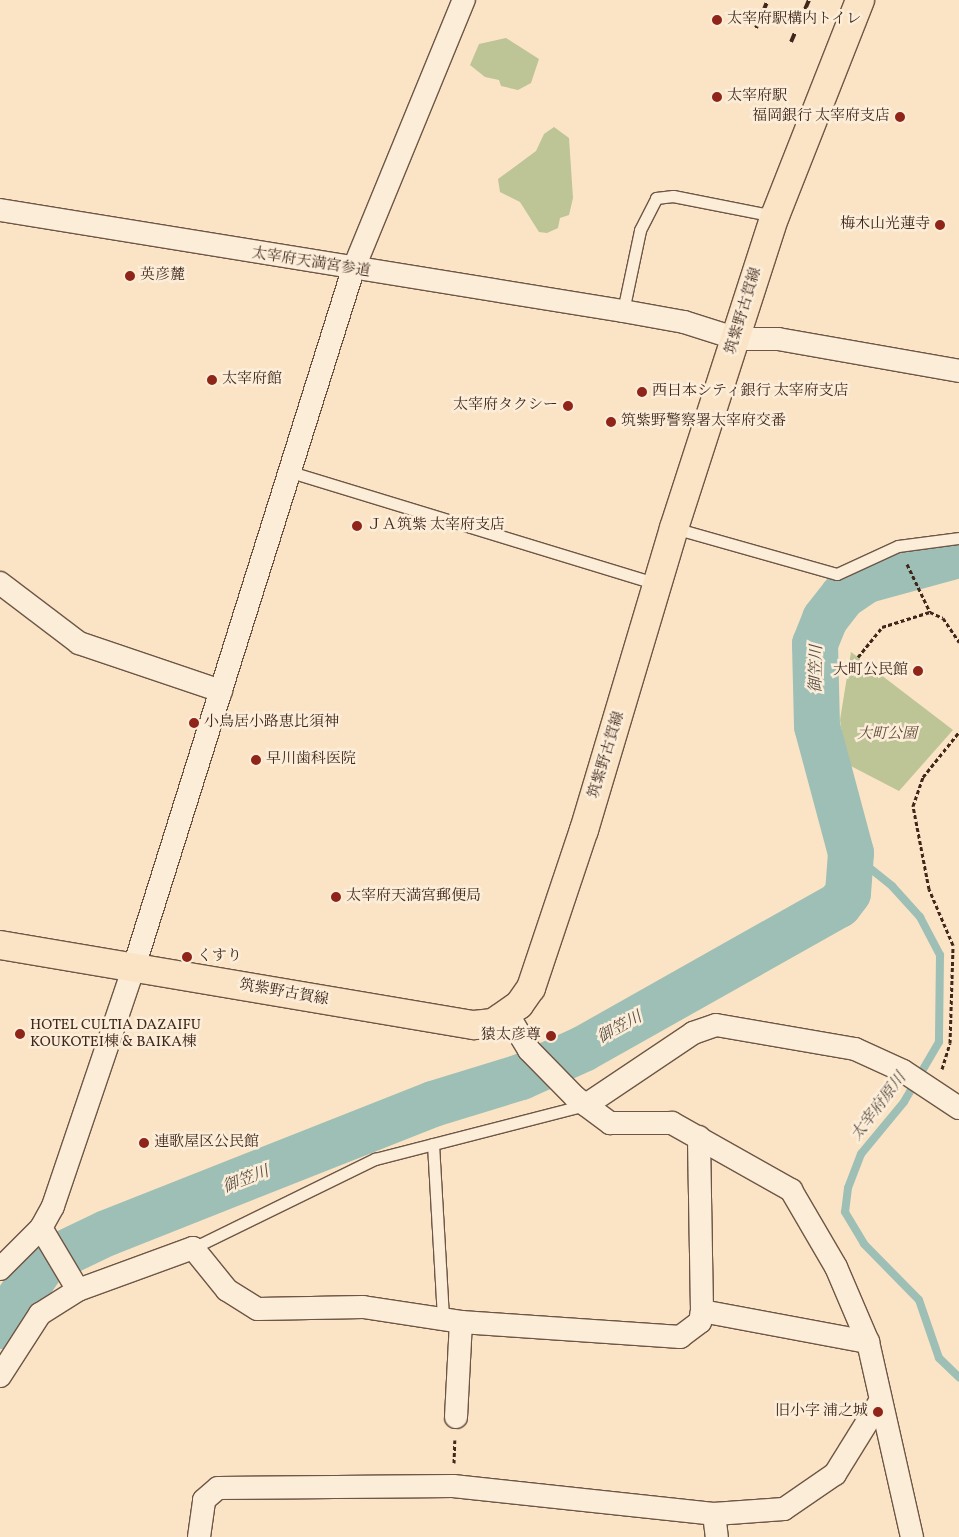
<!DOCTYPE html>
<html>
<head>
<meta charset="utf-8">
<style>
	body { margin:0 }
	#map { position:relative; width:959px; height:1537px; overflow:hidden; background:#fae4c5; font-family:Vollkorn,"Noto Serif JP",serif }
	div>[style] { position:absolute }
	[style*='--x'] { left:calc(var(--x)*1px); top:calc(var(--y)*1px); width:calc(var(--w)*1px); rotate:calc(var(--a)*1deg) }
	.green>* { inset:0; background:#bdc495 }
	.stream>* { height:8px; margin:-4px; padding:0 4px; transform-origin:4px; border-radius:4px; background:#9ebfb5 }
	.river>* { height:46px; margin:-23px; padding:0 23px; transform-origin:23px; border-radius:23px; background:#9ebfb5 }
	.path>* { height:3px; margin-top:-1.5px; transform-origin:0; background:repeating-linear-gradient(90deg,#3f271b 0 4px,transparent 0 6.5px) }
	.roads { filter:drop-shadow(1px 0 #6e5646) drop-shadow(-1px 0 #6e5646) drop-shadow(0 1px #6e5646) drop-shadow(0 -1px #6e5646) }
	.lane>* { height:11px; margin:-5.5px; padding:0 5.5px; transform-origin:5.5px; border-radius:5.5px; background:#fcedd9 }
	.street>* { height:22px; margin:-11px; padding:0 11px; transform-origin:11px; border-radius:11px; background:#fcedd9 }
	.primary>* { height:28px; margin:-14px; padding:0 14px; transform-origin:14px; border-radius:14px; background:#fae4c5 }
	.rail>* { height:4px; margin-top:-2px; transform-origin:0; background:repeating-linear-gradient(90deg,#3f271b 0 9px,transparent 0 18px) }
	.dots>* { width:14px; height:14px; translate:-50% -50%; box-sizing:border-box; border:2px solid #fcedd9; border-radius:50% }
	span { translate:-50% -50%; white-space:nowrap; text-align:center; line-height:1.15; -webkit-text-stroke:5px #fcedd9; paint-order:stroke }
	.poi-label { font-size:15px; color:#3f271b }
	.left { translate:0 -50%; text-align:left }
	.right { translate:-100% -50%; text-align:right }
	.street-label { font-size:15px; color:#3f271b }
	.park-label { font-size:15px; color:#5e4e3a; font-style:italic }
	.water-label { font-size:16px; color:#574d42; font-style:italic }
</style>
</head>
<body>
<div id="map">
	<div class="green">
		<i style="clip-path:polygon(506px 38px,539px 59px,531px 83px,518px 90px,501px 86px,499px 80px,485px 77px,470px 65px,479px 44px)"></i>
		<i style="clip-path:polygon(554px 127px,569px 138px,573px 198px,569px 215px,560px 218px,558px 228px,547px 233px,539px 232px,520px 202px,500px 192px,498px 179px,536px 151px,544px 134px)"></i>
		<i style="clip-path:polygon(851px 652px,953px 730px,899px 791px,847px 764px,840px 720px)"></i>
	</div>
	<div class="stream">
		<i style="--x:851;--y:853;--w:53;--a:38.8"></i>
		<i style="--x:892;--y:886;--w:42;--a:47.9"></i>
		<i style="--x:920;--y:917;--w:43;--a:62.2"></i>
		<i style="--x:940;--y:955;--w:87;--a:90.7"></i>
		<i style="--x:939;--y:1042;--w:69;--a:120.3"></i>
		<i style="--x:904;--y:1102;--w:67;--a:129.6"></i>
		<i style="--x:861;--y:1154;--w:36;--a:111"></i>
		<i style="--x:848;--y:1188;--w:24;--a:97"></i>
		<i style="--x:845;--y:1212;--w:37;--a:59"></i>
		<i style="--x:864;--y:1244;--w:78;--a:45.5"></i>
		<i style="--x:919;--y:1300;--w:61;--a:71"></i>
		<i style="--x:939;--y:1358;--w:28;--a:44"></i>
	</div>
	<div class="river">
		<i style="--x:0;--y:1326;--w:77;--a:-55.1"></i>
		<i style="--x:44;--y:1263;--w:70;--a:-25.5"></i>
		<i style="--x:107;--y:1233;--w:351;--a:-21.6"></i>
		<i style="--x:433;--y:1104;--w:92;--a:-17.1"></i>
		<i style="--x:521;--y:1077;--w:68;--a:-24.3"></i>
		<i style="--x:583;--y:1049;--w:294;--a:-29.4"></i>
		<i style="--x:839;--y:905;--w:15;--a:-53"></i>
		<i style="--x:848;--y:893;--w:40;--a:-85.7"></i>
		<i style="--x:851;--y:853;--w:131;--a:-105"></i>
		<i style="--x:817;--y:726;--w:82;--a:-91.4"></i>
		<i style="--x:815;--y:644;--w:27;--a:-68"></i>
		<i style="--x:825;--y:619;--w:29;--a:-52"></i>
		<i style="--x:843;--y:596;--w:29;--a:-34"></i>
		<i style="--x:867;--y:580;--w:95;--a:-15.2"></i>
	</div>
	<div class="path">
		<i style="--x:907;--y:564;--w:53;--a:64.4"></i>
		<i style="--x:930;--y:612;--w:14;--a:25"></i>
		<i style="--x:943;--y:618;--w:29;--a:56"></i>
		<i style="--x:858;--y:657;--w:38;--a:-51"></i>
		<i style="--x:882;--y:627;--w:50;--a:-17.4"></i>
		<i style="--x:942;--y:1069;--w:27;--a:-73"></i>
		<i style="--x:950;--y:1043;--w:98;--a:-88.2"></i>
		<i style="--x:953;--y:945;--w:61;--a:-113.2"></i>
		<i style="--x:929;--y:889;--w:85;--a:-100.9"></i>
		<i style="--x:913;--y:806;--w:31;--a:-71"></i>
		<i style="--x:923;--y:777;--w:58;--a:-51.3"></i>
		<i style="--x:454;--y:1463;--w:23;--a:-88"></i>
	</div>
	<div class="roads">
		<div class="lane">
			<i style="--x:623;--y:311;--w:83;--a:-78.1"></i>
			<i style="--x:640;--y:230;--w:36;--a:-63"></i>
			<i style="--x:656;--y:198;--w:17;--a:-7"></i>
			<i style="--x:673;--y:196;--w:104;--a:11.1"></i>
			<i style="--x:291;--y:472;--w:384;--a:17"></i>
			<i style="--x:674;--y:528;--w:169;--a:15.8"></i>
			<i style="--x:837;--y:574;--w:67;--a:-24.7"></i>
			<i style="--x:898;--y:546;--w:62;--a:-7.5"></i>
			<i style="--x:433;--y:1144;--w:175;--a:86.7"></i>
			<i style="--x:193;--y:1248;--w:203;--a:-26.1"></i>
			<i style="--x:375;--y:1159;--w:218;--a:-14.4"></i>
		</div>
		<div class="street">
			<i style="--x:0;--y:210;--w:631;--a:9.21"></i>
			<i style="--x:623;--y:311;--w:62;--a:10.2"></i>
			<i style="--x:684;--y:322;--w:57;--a:17.5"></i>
			<i style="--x:738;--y:339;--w:40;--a:0"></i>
			<i style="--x:778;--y:339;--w:184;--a:10"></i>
			<i style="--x:0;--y:583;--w:99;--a:37.2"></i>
			<i style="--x:79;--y:643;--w:150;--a:18.7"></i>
			<i style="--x:508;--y:1015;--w:41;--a:59"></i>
			<i style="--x:529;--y:1050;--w:66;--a:45.6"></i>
			<i style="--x:575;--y:1097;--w:44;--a:36.6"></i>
			<i style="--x:610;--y:1123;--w:62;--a:0"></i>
			<i style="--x:672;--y:1123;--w:137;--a:29.4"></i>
			<i style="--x:791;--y:1190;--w:89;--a:59.7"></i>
			<i style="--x:836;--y:1267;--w:82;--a:66.9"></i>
			<i style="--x:868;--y:1342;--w:200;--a:77.3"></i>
			<i style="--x:586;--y:1105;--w:129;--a:-33.9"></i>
			<i style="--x:693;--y:1033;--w:24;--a:-19"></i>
			<i style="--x:716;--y:1025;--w:141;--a:9.8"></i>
			<i style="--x:855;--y:1049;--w:53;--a:24.6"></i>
			<i style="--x:903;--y:1071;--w:67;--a:33.5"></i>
			<i style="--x:41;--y:1228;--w:72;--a:59.2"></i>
			<i style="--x:0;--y:1269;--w:58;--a:-45"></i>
			<i style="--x:41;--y:1228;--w:25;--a:-61"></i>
			<i style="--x:53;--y:1206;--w:252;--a:-71.3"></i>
			<i style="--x:134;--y:967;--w:731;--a:-72.56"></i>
			<i style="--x:353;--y:270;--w:292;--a:-67.7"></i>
			<i style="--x:702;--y:1311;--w:169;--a:10.6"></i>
			<i style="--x:0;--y:1376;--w:74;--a:-57.2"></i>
			<i style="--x:40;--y:1314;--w:45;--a:-32.3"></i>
			<i style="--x:78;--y:1290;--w:122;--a:-20.1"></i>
			<i style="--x:193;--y:1248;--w:54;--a:51"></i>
			<i style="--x:227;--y:1290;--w:36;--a:32"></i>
			<i style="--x:258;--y:1309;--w:105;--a:-1.1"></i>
			<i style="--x:363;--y:1307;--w:99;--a:8.7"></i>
			<i style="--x:461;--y:1322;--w:220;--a:3.9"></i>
			<i style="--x:680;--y:1337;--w:25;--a:-37"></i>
			<i style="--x:700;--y:1322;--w:11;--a:-80"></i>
			<i style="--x:702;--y:1311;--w:174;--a:-91"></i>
			<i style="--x:456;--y:1417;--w:95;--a:-87"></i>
			<i style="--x:714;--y:1514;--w:23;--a:83"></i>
			<i style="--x:199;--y:1537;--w:37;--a:-82"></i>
			<i style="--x:204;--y:1500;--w:18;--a:-41"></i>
			<i style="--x:218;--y:1488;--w:235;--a:-0.5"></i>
			<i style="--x:453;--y:1486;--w:262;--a:6.1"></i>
			<i style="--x:714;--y:1514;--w:70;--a:-4.1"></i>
			<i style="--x:784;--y:1509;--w:62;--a:-34.5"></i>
			<i style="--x:835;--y:1474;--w:84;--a:-58.2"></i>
		</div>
		<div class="primary">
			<i style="--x:0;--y:945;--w:481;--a:9.6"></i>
			<i style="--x:474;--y:1025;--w:19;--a:-6"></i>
			<i style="--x:493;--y:1023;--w:32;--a:-35"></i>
			<i style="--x:519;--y:1005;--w:21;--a:-55"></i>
			<i style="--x:531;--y:988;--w:167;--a:-71.5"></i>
			<i style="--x:584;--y:830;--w:315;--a:-73.4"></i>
			<i style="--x:674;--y:528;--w:328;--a:-72.1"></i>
			<i style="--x:775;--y:216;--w:232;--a:-68.5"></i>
		</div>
	</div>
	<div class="rail">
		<i style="--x:756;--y:28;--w:30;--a:-67"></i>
		<i style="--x:791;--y:42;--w:46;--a:-66.8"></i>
	</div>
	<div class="dots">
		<i style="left:717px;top:20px;background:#8f2418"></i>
		<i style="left:717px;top:97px;background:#8f2418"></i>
		<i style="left:900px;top:117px;background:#8f2418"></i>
		<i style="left:940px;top:225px;background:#8f2418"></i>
		<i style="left:130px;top:276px;background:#8f2418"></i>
		<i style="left:212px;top:380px;background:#8f2418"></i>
		<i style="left:642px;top:392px;background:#8f2418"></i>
		<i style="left:568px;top:406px;background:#8f2418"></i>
		<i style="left:611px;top:422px;background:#8f2418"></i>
		<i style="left:357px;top:526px;background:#8f2418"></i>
		<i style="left:918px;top:671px;background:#8f2418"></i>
		<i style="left:194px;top:723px;background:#8f2418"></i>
		<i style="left:256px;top:760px;background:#8f2418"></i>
		<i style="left:336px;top:897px;background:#8f2418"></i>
		<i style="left:187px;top:957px;background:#8f2418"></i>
		<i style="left:20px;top:1034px;background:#8f2418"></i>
		<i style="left:551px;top:1036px;background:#8f2418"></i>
		<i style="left:144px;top:1143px;background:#8f2418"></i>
		<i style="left:878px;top:1412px;background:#8f2418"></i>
	</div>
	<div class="poi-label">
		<span class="left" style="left:727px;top:20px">太宰府駅構内トイレ</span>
		<span class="left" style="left:727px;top:97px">太宰府駅</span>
		<span class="right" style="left:890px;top:117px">福岡銀行 太宰府支店</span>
		<span class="right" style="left:930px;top:225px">梅木山光蓮寺</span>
		<span class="left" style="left:140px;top:276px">英彦麓</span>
		<span class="left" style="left:222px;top:380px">太宰府館</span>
		<span class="left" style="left:652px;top:392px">西日本シティ銀行 太宰府支店</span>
		<span class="right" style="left:558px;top:406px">太宰府タクシー</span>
		<span class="left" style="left:621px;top:422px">筑紫野警察署太宰府交番</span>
		<span class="left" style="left:367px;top:526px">ＪＡ筑紫 太宰府支店</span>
		<span class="right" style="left:908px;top:671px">大町公民館</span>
		<span class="left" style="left:204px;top:723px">小鳥居小路恵比須神</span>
		<span class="left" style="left:266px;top:760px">早川歯科医院</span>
		<span class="left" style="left:346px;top:897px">太宰府天満宮郵便局</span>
		<span class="left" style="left:197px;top:957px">くすり</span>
		<span class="left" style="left:30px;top:1034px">HOTEL CULTIA DAZAIFU<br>KOUKOTEI棟 &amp; BAIKA棟</span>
		<span class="right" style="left:541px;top:1036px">猿太彦尊</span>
		<span class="left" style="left:154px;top:1143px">連歌屋区公民館</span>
		<span class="right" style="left:868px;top:1412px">旧小字 浦之城</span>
	</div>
	<div class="street-label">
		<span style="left:311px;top:263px;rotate:9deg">太宰府天満宮参道</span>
		<span style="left:744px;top:311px;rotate:-73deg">筑紫野古賀線</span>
		<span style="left:607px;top:755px;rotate:-73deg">筑紫野古賀線</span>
		<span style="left:284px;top:993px;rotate:10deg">筑紫野古賀線</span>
	</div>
	<div class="park-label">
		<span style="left:887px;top:735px">大町公園</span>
	</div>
	<div class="water-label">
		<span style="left:817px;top:669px;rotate:-89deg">御笠川</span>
		<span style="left:620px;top:1028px;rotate:-29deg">御笠川</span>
		<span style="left:879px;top:1107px;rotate:-53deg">太宰府原川</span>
		<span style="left:246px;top:1180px;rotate:-21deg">御笠川</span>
	</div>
</div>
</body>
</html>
